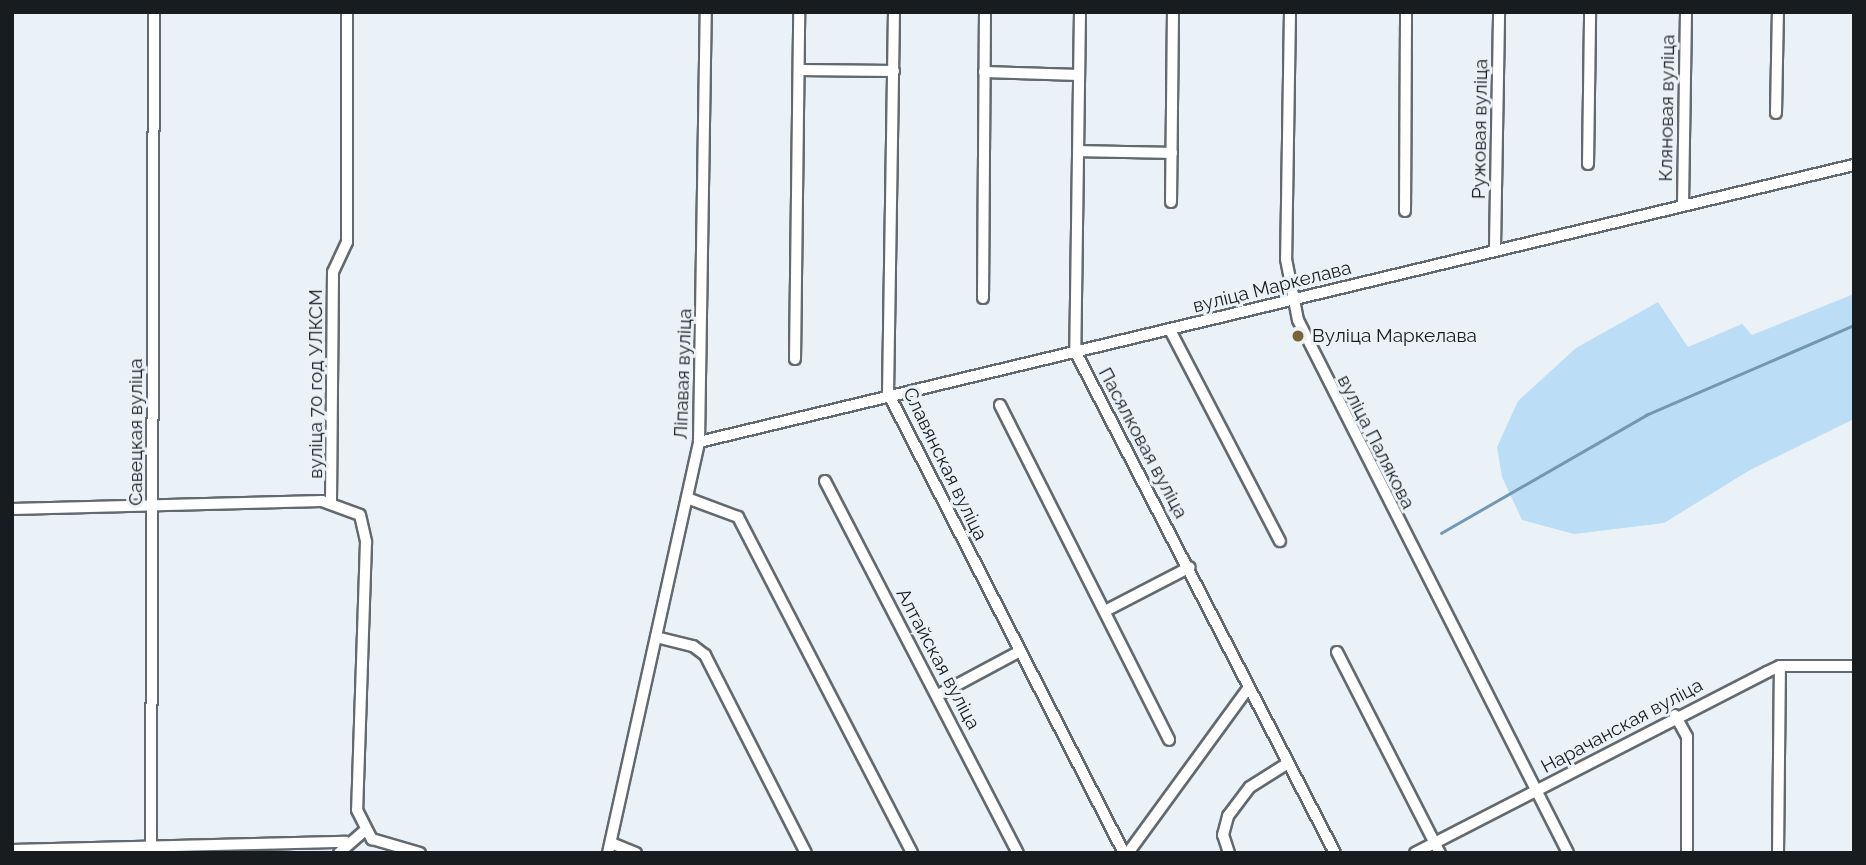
<!DOCTYPE html>
<html>
<head>
<meta charset="utf-8">
<style>
	body { margin:0 }
	#map { position:relative; width:1866px; height:865px; overflow:hidden; background:#eaf2f8; font-family:Raleway,sans-serif }
	div>[style] { position:absolute }
	[style*='--x'] { left:calc(var(--x)*1px); top:calc(var(--y)*1px); width:calc(var(--w)*1px); rotate:calc(var(--a)*1deg) }
	.green>* { inset:0; background:#bbdef6 }
	.stream>* { height:2.5px; margin:-1.25px; padding:0 1.25px; transform-origin:1.25px; border-radius:1.25px; background:#7398b2 }
	.roads { filter:drop-shadow(2px 0 #636a6f) drop-shadow(-2px 0 #636a6f) drop-shadow(0 2px #636a6f) drop-shadow(0 -2px #636a6f) }
	.minor>* { height:10px; margin:-5px; padding:0 5px; transform-origin:5px; border-radius:5px; background:#fff }
	.dots>* { width:19px; height:19px; translate:-50% -50%; box-sizing:border-box; border:4px solid #eaf2f8; border-radius:50% }
	span { translate:-50% -50%; white-space:nowrap; text-align:center; line-height:1.15; -webkit-text-stroke:6px #eaf2f8; paint-order:stroke }
	.street-label { font-size:19px; color:#191c1e }
	.poi-label { font-size:19px; color:#191c1e }
	.left { translate:0 -50%; text-align:left }
	.frame { position:absolute; inset:0; border:14px solid #191c1e; pointer-events:none }
</style>
</head>
<body>
<div id="map">
	<div class="green">
		<i style="clip-path:polygon(1854px 294px,1854px 419px,1750px 470px,1664px 523px,1574px 534px,1522px 520px,1502px 477px,1497px 447px,1518px 401px,1576px 348px,1658px 302px,1688px 347px,1742px 324px,1752px 335px)"></i>
	</div>
	<div class="stream">
		<i style="--x:1441;--y:533;--w:237;--a:-29.9"></i>
		<i style="--x:1646;--y:415;--w:227;--a:-23.4"></i>
	</div>
	<div class="roads">
		<div class="minor">
			<i style="--x:894;--y:12;--w:381;--a:90.9"></i>
			<i style="--x:888;--y:393;--w:517;--a:62.84"></i>
			<i style="--x:1080;--y:12;--w:339;--a:90.8"></i>
			<i style="--x:1075;--y:351;--w:565;--a:62.62"></i>
			<i style="--x:1290;--y:12;--w:247;--a:90.9"></i>
			<i style="--x:1286;--y:259;--w:62;--a:78.9"></i>
			<i style="--x:1298;--y:320;--w:597;--a:63.13"></i>
			<i style="--x:799;--y:70;--w:95;--a:0.6"></i>
			<i style="--x:984;--y:72;--w:95;--a:1.8"></i>
			<i style="--x:1776;--y:113;--w:101;--a:-88.9"></i>
			<i style="--x:1078;--y:151;--w:94;--a:1.2"></i>
			<i style="--x:1588;--y:164;--w:152;--a:-89.2"></i>
			<i style="--x:1171;--y:202;--w:190;--a:-89.4"></i>
			<i style="--x:1683;--y:204;--w:192;--a:-89.1"></i>
			<i style="--x:1405;--y:211;--w:199;--a:-89.7"></i>
			<i style="--x:1495;--y:247;--w:235;--a:-89"></i>
			<i style="--x:983;--y:298;--w:286;--a:-89.6"></i>
			<i style="--x:1170;--y:330;--w:238;--a:62.5"></i>
			<i style="--x:795;--y:359;--w:347;--a:-89.3"></i>
			<i style="--x:1000;--y:405;--w:375;--a:63.2"></i>
			<i style="--x:699;--y:442;--w:1188;--a:-13.49"></i>
			<i style="--x:825;--y:481;--w:419;--a:62.6"></i>
			<i style="--x:687;--y:498;--w:54;--a:20.4"></i>
			<i style="--x:738;--y:517;--w:378;--a:62.6"></i>
			<i style="--x:331;--y:502;--w:230;--a:-89.5"></i>
			<i style="--x:333;--y:272;--w:33;--a:-65"></i>
			<i style="--x:347;--y:242;--w:230;--a:-90"></i>
			<i style="--x:12;--y:509;--w:310;--a:-1.5"></i>
			<i style="--x:322;--y:501;--w:40;--a:20.2"></i>
			<i style="--x:360;--y:515;--w:28;--a:77"></i>
			<i style="--x:366;--y:542;--w:268;--a:91.9"></i>
			<i style="--x:357;--y:810;--w:33;--a:63"></i>
			<i style="--x:372;--y:839;--w:50;--a:16.3"></i>
			<i style="--x:1107;--y:610;--w:93;--a:-27.4"></i>
			<i style="--x:656;--y:637;--w:38;--a:14"></i>
			<i style="--x:693;--y:646;--w:15;--a:37"></i>
			<i style="--x:705;--y:655;--w:222;--a:63"></i>
			<i style="--x:1337;--y:652;--w:226;--a:62.9"></i>
			<i style="--x:938;--y:695;--w:93;--a:-28.2"></i>
			<i style="--x:1675;--y:715;--w:25;--a:61"></i>
			<i style="--x:1687;--y:737;--w:116;--a:90"></i>
			<i style="--x:611;--y:843;--w:27;--a:22"></i>
			<i style="--x:12;--y:850;--w:334;--a:-1.4"></i>
			<i style="--x:151;--y:853;--w:841;--a:-89.8"></i>
			<i style="--x:339;--y:853;--w:33;--a:-41"></i>
			<i style="--x:608;--y:853;--w:421;--a:-77.5"></i>
			<i style="--x:699;--y:442;--w:430;--a:-89.1"></i>
			<i style="--x:1128;--y:853;--w:205;--a:-53.9"></i>
			<i style="--x:1229;--y:853;--w:19;--a:-108"></i>
			<i style="--x:1223;--y:835;--w:20;--a:-75"></i>
			<i style="--x:1228;--y:816;--w:36;--a:-53"></i>
			<i style="--x:1250;--y:787;--w:45;--a:-32.3"></i>
			<i style="--x:1415;--y:853;--w:396;--a:-27.2"></i>
			<i style="--x:1767;--y:672;--w:14;--a:-25"></i>
			<i style="--x:1780;--y:666;--w:74;--a:0"></i>
			<i style="--x:1778;--y:853;--w:187;--a:-89.4"></i>
		</div>
	</div>
	<div class="dots">
		<i style="left:1298px;top:336px;background:#796534"></i>
	</div>
	<div class="street-label">
		<span style="left:1667px;top:108px;rotate:-89deg">Кляновая вуліца</span>
		<span style="left:1480px;top:129px;rotate:-89deg">Ружовая вуліца</span>
		<span style="left:1272px;top:287px;rotate:-14deg">вуліца Маркелава</span>
		<span style="left:683px;top:374px;rotate:-88deg">Ліпавая вуліца</span>
		<span style="left:316px;top:384px;rotate:-90deg">вуліца 70 год УЛКСМ</span>
		<span style="left:136px;top:432px;rotate:-90deg">Савецкая вуліца</span>
		<span style="left:1376px;top:442px;rotate:63deg">вуліца Палякова</span>
		<span style="left:1143px;top:443px;rotate:62deg">Пасялковая вуліца</span>
		<span style="left:945px;top:464px;rotate:64deg">Славянская вуліца</span>
		<span style="left:938px;top:659px;rotate:62deg">Алтайская вуліца</span>
		<span style="left:1622px;top:726px;rotate:-28deg">Нарачанская вуліца</span>
	</div>
	<div class="poi-label">
		<span class="left" style="left:1312px;top:336px">Вуліца Маркелава</span>
	</div>
	<div class="frame"></div>
</div>
</body>
</html>
